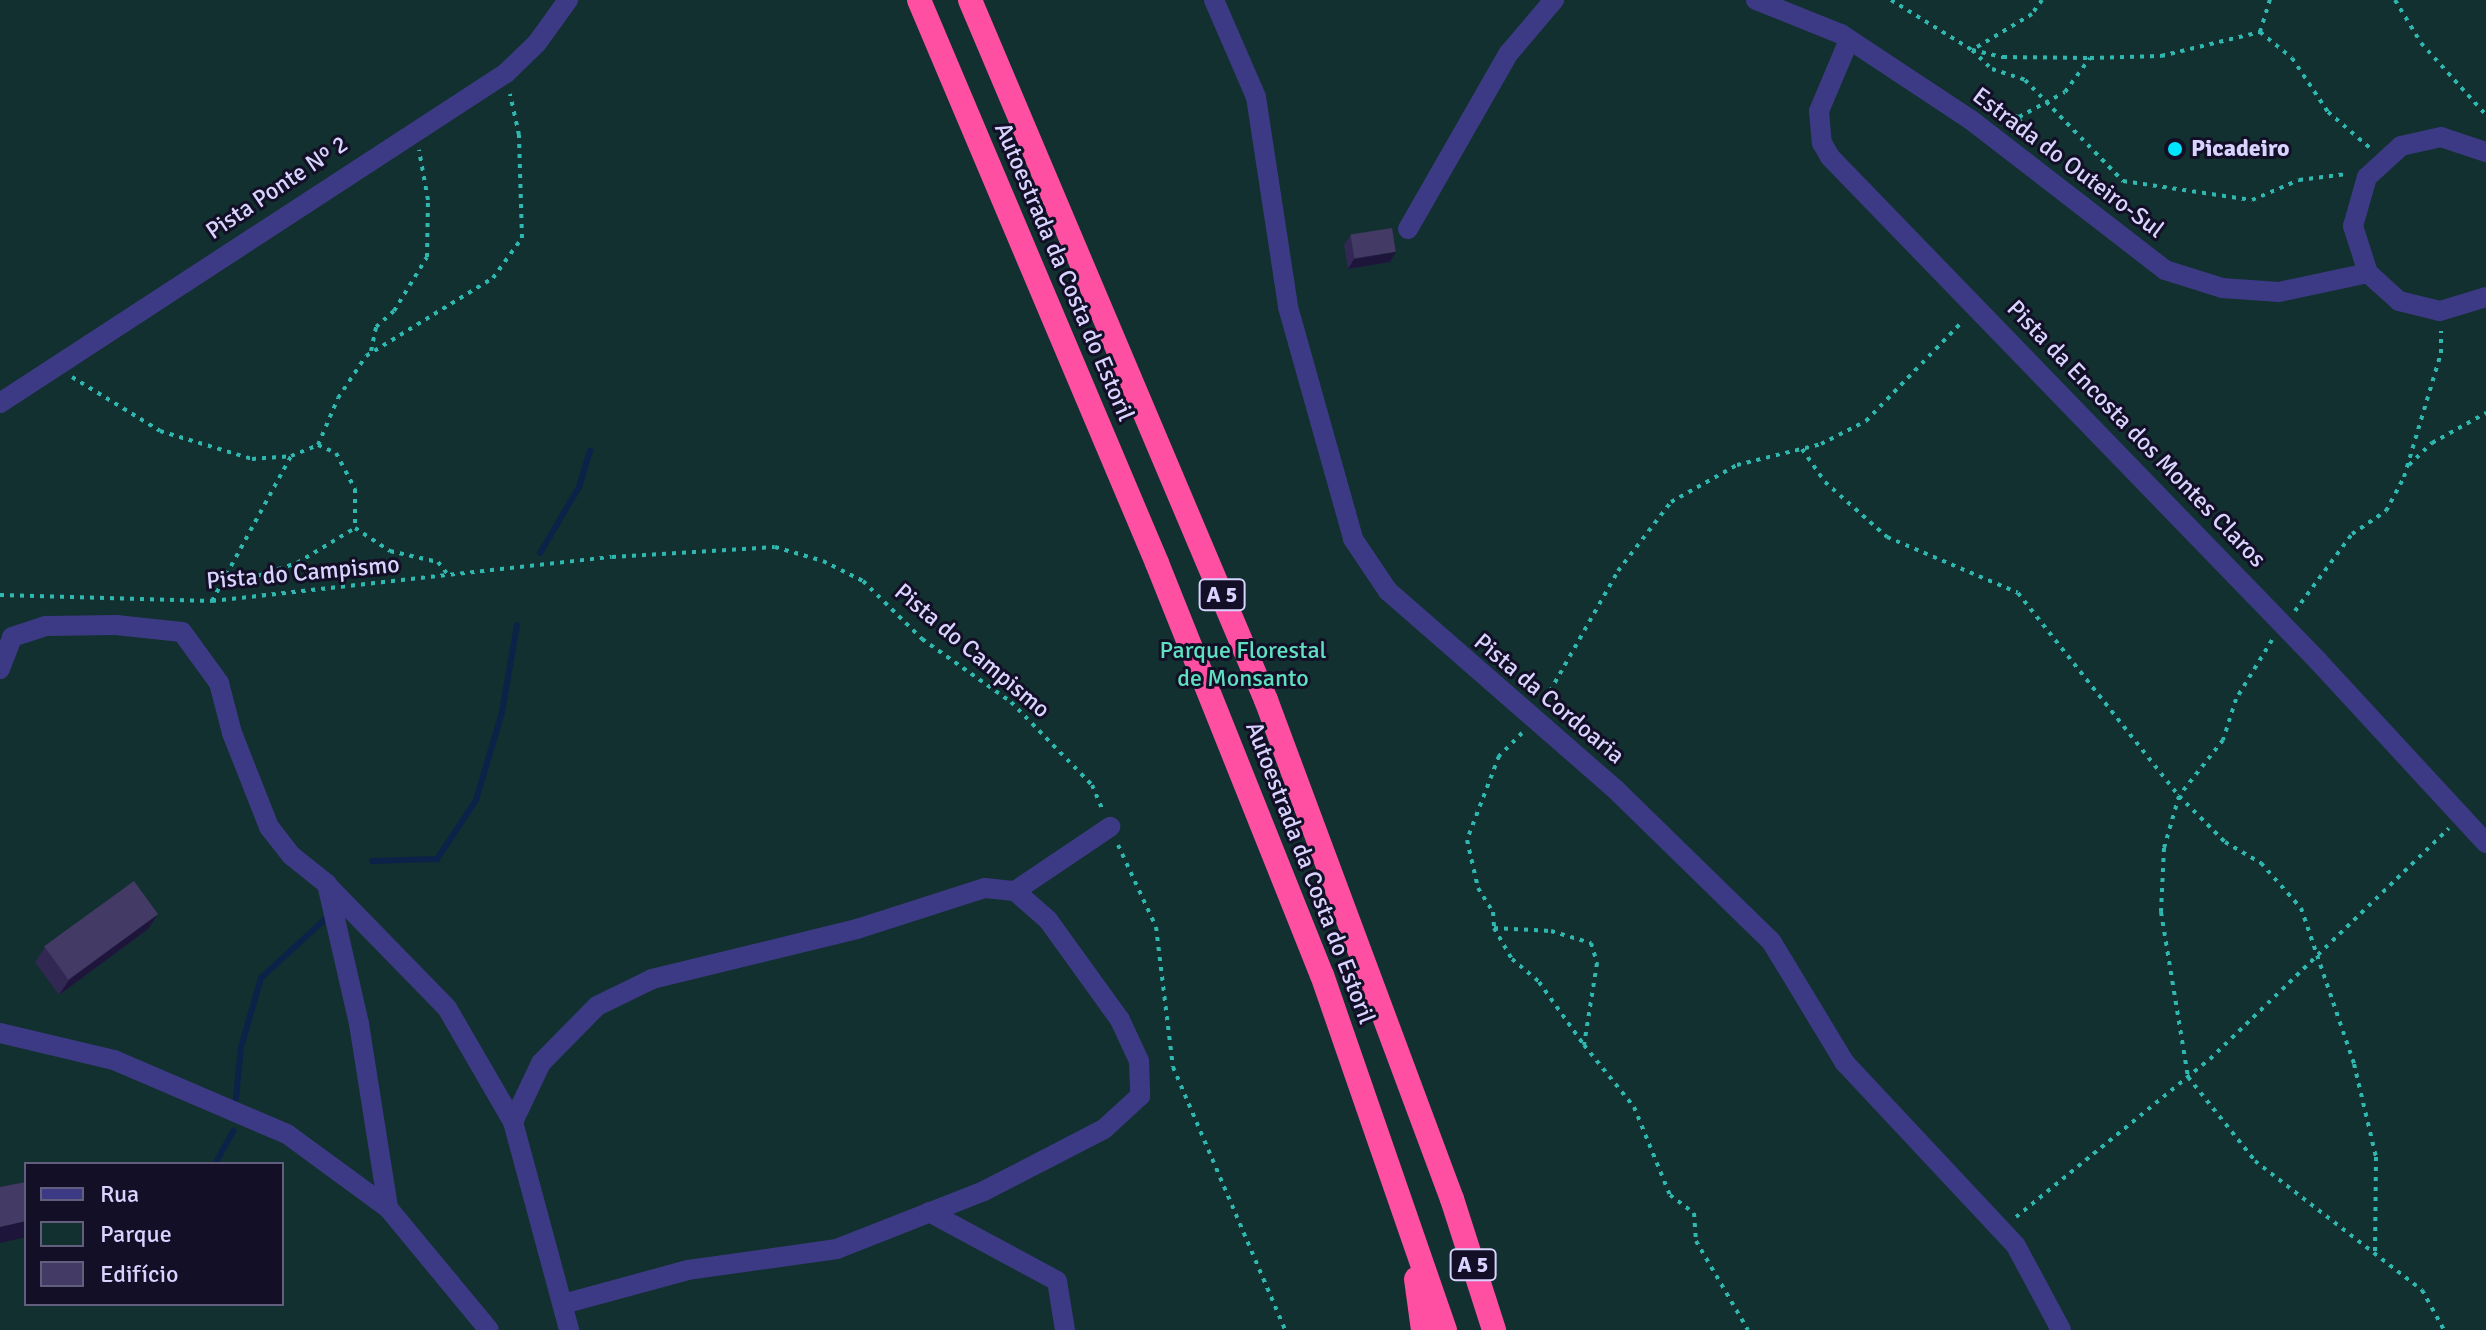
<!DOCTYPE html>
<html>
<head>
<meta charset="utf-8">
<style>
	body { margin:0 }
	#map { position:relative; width:2486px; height:1330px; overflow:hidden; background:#130f26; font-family:Signika,sans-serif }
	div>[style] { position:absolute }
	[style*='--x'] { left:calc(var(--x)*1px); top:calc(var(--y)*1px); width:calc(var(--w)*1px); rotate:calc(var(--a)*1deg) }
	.green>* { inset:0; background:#12302f }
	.stream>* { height:6px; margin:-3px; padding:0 3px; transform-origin:3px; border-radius:3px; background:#0c2248 }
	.path>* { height:4px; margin-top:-2px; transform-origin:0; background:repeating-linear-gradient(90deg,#2fb8b0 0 4px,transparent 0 10px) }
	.minor>* { height:20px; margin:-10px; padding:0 10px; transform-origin:10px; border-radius:10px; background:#3d3a85 }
	.highway>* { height:24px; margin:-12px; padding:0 12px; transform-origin:12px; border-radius:12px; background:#ff4fa3 }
	.wall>* { inset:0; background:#312854 }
	.shaded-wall>* { inset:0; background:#1d163a }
	.building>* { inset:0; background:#433a66; transform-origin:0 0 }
	.dots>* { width:22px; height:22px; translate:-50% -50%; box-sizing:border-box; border:4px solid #130f26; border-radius:50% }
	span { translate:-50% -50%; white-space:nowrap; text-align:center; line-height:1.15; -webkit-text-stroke:6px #130f26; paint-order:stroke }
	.shield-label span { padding:2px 6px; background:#130f26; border:2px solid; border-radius:6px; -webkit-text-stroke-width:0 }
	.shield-label { font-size:22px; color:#d9d4ff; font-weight:700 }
	.poi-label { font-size:24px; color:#d9d4ff; font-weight:700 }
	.left { translate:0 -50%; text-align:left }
	.street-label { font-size:24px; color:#d9d4ff }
	.park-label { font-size:24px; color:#5fe0c0 }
	.legend { position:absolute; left:24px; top:1162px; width:260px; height:144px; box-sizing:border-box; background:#130f26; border:2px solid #625e7d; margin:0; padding:10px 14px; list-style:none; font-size:24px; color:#d9d4ff }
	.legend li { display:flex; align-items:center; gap:16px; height:40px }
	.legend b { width:40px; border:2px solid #625e7d }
</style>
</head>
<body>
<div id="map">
	<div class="green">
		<i style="clip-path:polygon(evenodd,0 0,2486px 0,2486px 1330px,0 1330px,0 0,26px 1164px,282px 1164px,282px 1304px,26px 1304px,26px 1164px)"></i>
	</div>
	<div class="stream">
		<i style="--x:540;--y:553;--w:77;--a:-59.4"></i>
		<i style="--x:579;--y:487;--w:38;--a:-73"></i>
		<i style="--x:372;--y:861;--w:65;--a:-1.8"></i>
		<i style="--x:437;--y:859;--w:71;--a:-56.5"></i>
		<i style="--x:476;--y:800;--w:92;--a:-73.5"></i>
		<i style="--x:502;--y:712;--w:88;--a:-80.2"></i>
		<i style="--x:236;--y:1098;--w:51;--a:-84.4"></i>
		<i style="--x:241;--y:1047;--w:72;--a:-73.8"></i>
		<i style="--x:261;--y:978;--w:86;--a:-42.6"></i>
		<i style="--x:215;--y:1164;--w:38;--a:-61"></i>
	</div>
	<div class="path">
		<i style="--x:1891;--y:0;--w:95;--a:31.7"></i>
		<i style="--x:1972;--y:50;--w:32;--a:13"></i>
		<i style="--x:2003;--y:57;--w:86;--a:0.7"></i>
		<i style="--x:2042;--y:0;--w:17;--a:126"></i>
		<i style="--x:2032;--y:14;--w:70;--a:149"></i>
		<i style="--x:1972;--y:50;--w:28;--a:44"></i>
		<i style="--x:1992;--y:69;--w:35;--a:18"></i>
		<i style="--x:2025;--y:80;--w:141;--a:45.9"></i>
		<i style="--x:2123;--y:181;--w:130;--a:8.4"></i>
		<i style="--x:2252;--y:200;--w:51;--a:-23.1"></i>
		<i style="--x:2299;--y:180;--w:48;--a:-7.1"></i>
		<i style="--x:2395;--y:0;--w:50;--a:58.8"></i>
		<i style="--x:2421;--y:43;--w:97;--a:47.9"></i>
		<i style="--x:2260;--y:32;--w:41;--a:39.1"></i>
		<i style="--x:2292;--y:58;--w:65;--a:56.3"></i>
		<i style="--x:2328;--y:112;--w:55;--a:40.6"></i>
		<i style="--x:2260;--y:32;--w:34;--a:-73"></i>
		<i style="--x:1987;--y:105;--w:34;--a:21"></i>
		<i style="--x:2019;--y:117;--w:52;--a:-28.5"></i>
		<i style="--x:2065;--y:92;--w:42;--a:-53.7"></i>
		<i style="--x:2090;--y:58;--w:71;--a:-1.6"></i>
		<i style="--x:2161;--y:56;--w:102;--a:-13.6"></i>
		<i style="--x:2019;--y:117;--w:17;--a:77"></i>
		<i style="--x:371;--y:351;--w:25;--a:-78"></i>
		<i style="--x:376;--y:327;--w:24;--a:-42"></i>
		<i style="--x:394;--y:311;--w:63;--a:-58.6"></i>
		<i style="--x:427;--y:257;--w:57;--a:-89"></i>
		<i style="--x:428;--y:200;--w:51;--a:-100.2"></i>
		<i style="--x:72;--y:377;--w:103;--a:31.5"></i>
		<i style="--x:160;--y:431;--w:96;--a:16.9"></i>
		<i style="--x:252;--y:459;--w:39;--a:-4"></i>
		<i style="--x:318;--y:445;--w:51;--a:-66.9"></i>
		<i style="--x:338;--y:398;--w:50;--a:-56.3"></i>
		<i style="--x:366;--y:356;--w:149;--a:-31.6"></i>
		<i style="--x:493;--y:278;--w:49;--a:-54.1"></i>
		<i style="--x:522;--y:238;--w:103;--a:-91.7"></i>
		<i style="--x:519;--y:135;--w:42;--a:-102.4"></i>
		<i style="--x:1802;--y:449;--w:40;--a:55.1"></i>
		<i style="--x:1825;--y:482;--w:83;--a:41.6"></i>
		<i style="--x:1887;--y:537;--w:142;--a:23.1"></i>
		<i style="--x:2018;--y:593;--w:259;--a:51.6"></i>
		<i style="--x:2179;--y:796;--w:65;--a:45"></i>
		<i style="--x:2225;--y:842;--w:42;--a:30.3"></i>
		<i style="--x:2261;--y:863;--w:60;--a:48.4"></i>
		<i style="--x:2301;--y:908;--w:165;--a:71.2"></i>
		<i style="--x:2354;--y:1064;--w:96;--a:76.7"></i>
		<i style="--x:2376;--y:1157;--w:95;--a:90.6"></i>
		<i style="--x:2409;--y:465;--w:32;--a:-44"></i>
		<i style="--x:2432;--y:443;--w:62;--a:-29.1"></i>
		<i style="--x:221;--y:588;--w:80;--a:-18.2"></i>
		<i style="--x:297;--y:563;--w:68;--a:-31.1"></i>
		<i style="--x:0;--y:595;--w:212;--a:1.6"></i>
		<i style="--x:212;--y:601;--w:402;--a:-6.3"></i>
		<i style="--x:612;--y:557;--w:163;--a:-3.5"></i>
		<i style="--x:775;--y:547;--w:50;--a:16.3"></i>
		<i style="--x:823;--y:561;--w:45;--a:26.6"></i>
		<i style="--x:863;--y:581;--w:83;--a:44.5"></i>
		<i style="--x:922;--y:639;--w:109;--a:35.3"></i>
		<i style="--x:1011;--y:702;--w:116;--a:45.7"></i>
		<i style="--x:1092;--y:785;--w:28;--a:67"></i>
		<i style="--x:212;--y:601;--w:165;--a:-61.4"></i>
		<i style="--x:291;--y:456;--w:29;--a:-22"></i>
		<i style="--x:318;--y:445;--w:20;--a:24"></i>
		<i style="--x:336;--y:453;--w:41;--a:62.2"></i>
		<i style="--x:355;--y:489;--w:39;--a:90"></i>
		<i style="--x:355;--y:528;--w:42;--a:33.3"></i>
		<i style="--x:390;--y:551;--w:49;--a:12.9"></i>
		<i style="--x:438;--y:562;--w:16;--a:52"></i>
		<i style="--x:2295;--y:611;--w:96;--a:-53.5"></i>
		<i style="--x:2352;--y:534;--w:41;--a:-34.1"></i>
		<i style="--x:2386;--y:511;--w:38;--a:-62"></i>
		<i style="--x:2404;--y:477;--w:129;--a:-73.4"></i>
		<i style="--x:2441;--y:353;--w:22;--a:-90"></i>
		<i style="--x:2272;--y:640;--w:69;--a:121.4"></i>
		<i style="--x:2236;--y:699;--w:43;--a:107.6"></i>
		<i style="--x:2223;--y:740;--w:71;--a:128.2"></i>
		<i style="--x:2179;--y:796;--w:54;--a:106.1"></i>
		<i style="--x:2164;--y:848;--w:64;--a:92.7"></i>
		<i style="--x:2161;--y:912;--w:167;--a:80.7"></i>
		<i style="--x:2188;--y:1077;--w:107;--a:51.4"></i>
		<i style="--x:2255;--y:1161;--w:211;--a:37.7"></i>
		<i style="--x:2422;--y:1290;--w:46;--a:61.2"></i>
		<i style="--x:1545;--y:700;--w:148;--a:-60.5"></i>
		<i style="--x:1618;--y:571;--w:87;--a:-52.5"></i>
		<i style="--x:1671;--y:502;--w:76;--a:-29.3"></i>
		<i style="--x:1737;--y:465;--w:87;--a:-14"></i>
		<i style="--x:1821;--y:444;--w:51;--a:-27.1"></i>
		<i style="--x:1866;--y:421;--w:138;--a:-45.9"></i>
		<i style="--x:1522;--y:733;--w:33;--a:135"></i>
		<i style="--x:1499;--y:756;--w:90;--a:110.9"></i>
		<i style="--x:1467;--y:840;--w:49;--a:77.1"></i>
		<i style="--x:1478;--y:888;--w:28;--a:58"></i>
		<i style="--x:1493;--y:912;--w:16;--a:86"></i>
		<i style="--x:1494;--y:928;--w:57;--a:3"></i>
		<i style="--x:1551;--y:931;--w:42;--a:16.7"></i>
		<i style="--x:1591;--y:943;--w:21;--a:73"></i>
		<i style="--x:1597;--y:963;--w:83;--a:99"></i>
		<i style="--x:1584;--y:1045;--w:80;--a:51.1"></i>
		<i style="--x:1634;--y:1107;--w:95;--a:67.8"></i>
		<i style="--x:1670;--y:1195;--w:30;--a:37"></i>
		<i style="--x:1694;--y:1213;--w:28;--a:86"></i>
		<i style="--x:1696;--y:1241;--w:103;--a:59.7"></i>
		<i style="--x:1118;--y:845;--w:90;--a:65.1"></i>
		<i style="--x:1156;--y:927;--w:141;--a:83.1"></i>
		<i style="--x:1173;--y:1067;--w:286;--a:66.9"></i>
		<i style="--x:1494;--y:928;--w:36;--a:60"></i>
		<i style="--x:1512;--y:959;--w:35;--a:40"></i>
		<i style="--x:1539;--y:982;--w:77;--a:54.5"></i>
		<i style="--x:2016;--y:1217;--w:250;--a:-39.2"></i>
		<i style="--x:2210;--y:1059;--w:332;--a:-44"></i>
	</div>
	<div class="minor">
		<i style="--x:1214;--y:0;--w:106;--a:66.6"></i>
		<i style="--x:1256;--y:97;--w:212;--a:81.3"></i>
		<i style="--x:1288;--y:307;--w:241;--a:74.3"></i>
		<i style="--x:1353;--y:539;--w:63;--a:56.1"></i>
		<i style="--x:1388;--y:591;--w:301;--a:41.1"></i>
		<i style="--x:1615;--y:789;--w:218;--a:44.3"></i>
		<i style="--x:1771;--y:941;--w:143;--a:58.8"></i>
		<i style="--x:1845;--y:1063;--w:250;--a:46.9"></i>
		<i style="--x:2016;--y:1246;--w:95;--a:61.8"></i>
		<i style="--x:1756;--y:0;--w:92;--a:21.8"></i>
		<i style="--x:1841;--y:34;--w:156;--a:33.5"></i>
		<i style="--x:1971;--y:120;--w:245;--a:37.7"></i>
		<i style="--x:2165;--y:270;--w:60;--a:17.5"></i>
		<i style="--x:2222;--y:288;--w:57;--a:4"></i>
		<i style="--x:2279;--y:292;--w:91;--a:-12.1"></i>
		<i style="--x:1849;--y:40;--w:77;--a:112.9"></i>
		<i style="--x:1819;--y:111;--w:32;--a:85"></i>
		<i style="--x:1822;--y:143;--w:16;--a:60"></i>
		<i style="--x:1830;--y:157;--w:702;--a:45.92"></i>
		<i style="--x:2318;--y:661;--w:248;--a:47.3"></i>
		<i style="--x:2486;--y:152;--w:47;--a:-161.6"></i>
		<i style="--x:2441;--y:137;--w:41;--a:167.3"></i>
		<i style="--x:2401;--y:146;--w:46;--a:137.6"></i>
		<i style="--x:2367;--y:177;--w:51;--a:105.9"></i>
		<i style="--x:2353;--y:226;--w:49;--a:72.3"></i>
		<i style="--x:2368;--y:273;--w:42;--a:42.1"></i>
		<i style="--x:2399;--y:301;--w:42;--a:13.7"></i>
		<i style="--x:2440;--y:311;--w:48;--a:-16.9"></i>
		<i style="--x:1408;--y:229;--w:203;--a:-60.2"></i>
		<i style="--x:1509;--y:53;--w:70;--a:-49.7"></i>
		<i style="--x:0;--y:403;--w:604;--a:-33.11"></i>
		<i style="--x:506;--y:73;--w:43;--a:-44.1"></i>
		<i style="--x:537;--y:43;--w:53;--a:-54.2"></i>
		<i style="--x:0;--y:669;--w:34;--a:-69"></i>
		<i style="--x:12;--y:637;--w:36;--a:-18"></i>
		<i style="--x:46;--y:626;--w:70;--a:-0.8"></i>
		<i style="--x:116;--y:625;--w:66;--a:6.1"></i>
		<i style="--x:182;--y:632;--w:63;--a:54"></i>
		<i style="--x:219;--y:683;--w:52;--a:75.4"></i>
		<i style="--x:232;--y:733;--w:101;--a:68.5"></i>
		<i style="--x:269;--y:827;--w:37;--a:52"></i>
		<i style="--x:292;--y:856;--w:45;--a:38.7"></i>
		<i style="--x:327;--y:884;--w:144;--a:77.1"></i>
		<i style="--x:359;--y:1024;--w:186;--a:81"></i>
		<i style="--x:388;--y:1208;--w:158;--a:50.4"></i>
		<i style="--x:329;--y:887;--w:169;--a:45.7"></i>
		<i style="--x:447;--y:1008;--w:132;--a:59.9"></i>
		<i style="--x:513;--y:1122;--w:215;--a:74.9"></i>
		<i style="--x:1015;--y:891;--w:115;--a:-34"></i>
		<i style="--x:0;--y:1033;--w:117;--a:13.3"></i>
		<i style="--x:114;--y:1060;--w:188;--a:23.2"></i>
		<i style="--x:287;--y:1134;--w:125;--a:36.2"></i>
		<i style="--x:513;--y:1122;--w:65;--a:-64.6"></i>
		<i style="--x:541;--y:1063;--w:80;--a:-45.5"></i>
		<i style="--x:597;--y:1006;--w:61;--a:-26.1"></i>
		<i style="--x:652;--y:979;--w:211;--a:-13.7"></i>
		<i style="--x:857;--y:929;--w:134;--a:-17.8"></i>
		<i style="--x:985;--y:888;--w:30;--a:6"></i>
		<i style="--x:1015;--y:891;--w:44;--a:41.3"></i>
		<i style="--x:1048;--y:920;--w:123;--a:54.2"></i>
		<i style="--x:1120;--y:1020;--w:45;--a:65.1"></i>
		<i style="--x:1139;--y:1061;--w:35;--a:88"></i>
		<i style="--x:1140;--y:1096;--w:49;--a:137.5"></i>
		<i style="--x:1104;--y:1129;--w:135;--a:152.7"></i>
		<i style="--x:984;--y:1191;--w:158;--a:158.5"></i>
		<i style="--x:837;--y:1249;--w:150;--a:172"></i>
		<i style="--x:688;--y:1270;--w:130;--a:164.8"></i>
		<i style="--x:929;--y:1212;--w:145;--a:28.3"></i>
		<i style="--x:1057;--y:1281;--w:50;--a:80.7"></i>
	</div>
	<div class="highway">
		<i style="--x:919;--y:0;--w:611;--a:67.08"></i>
		<i style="--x:1157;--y:563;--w:444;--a:68.2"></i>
		<i style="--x:1322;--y:975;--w:376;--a:70.9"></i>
		<i style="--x:970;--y:0;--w:760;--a:67.08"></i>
		<i style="--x:1266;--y:700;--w:533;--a:69.56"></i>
		<i style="--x:1452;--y:1199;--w:138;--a:72.2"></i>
		<i style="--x:1416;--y:1279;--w:51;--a:82.2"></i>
	</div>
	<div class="wall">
		<i style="clip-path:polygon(1351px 235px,1390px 262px,1348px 269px,1344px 245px)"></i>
		<i style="clip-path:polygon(148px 929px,59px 995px,35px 962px,45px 947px)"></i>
	</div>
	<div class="shaded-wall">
		<i style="clip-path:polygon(1396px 252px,1390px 262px,1348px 269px,1354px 259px)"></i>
		<i style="clip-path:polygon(158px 914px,148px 929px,59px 995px,69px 980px)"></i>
		<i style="clip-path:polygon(26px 1221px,26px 1237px,0 1243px,0 1227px)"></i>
	</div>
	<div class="building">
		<i style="left:1392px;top:228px;width:24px;height:42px;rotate:81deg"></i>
		<i style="left:134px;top:881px;width:41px;height:111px;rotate:54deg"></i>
		<i style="clip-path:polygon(26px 1182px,26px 1221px,0 1227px,0 1187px)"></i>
	</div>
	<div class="dots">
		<i style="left:2175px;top:149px;background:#00e5ff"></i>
	</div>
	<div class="shield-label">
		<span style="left:1222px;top:595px">A 5</span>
		<span style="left:1473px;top:1265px">A 5</span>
	</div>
	<div class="poi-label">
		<span class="left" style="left:2191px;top:149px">Picadeiro</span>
	</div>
	<div class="street-label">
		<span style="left:2068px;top:163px;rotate:37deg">Estrada do Outeiro-Sul</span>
		<span style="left:277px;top:188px;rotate:-34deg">Pista Ponte Nº 2</span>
		<span style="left:1064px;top:272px;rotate:67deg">Autoestrada da Costa do Estoril</span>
		<span style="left:2136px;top:434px;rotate:46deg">Pista da Encosta dos Montes Claros</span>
		<span style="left:303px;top:573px;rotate:-5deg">Pista do Campismo</span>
		<span style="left:972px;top:651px;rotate:40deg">Pista do Campismo</span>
		<span style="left:1549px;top:699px;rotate:40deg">Pista da Cordoaria</span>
		<span style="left:1310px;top:873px;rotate:69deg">Autoestrada da Costa do Estoril</span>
	</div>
	<div class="park-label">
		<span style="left:1243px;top:665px">Parque Florestal<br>de Monsanto</span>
	</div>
	<ul class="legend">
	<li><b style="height:10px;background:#3d3a85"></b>Rua</li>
	<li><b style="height:22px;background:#12302f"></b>Parque</li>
	<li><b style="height:22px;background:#433a66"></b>Edifício</li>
	</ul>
</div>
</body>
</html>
